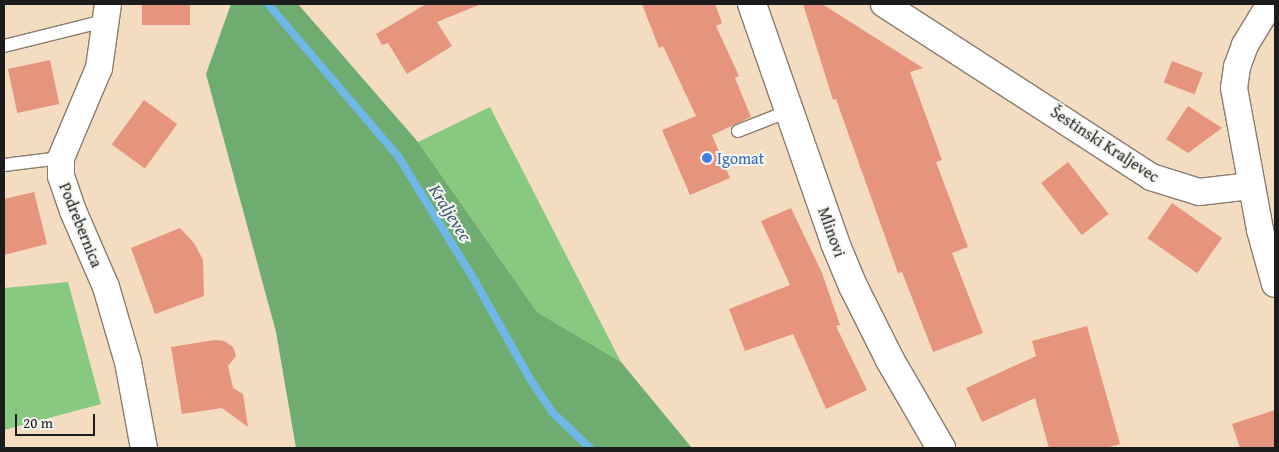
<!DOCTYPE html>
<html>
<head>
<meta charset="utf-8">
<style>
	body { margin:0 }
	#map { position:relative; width:1279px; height:452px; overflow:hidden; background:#f4dcc1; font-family:"Gentium Book Plus",serif }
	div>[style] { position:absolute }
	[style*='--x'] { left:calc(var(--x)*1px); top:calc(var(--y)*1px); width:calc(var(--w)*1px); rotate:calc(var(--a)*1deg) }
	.green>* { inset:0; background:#88c981 }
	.forest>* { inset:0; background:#6ead6f }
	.stream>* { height:8px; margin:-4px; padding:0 4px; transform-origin:4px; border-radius:4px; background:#6fb7e7 }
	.building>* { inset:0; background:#e6947e; transform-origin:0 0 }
	.roads { filter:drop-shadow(1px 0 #887c6e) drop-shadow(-1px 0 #887c6e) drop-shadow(0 1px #887c6e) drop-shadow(0 -1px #887c6e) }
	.lane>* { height:12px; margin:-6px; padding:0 6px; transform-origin:6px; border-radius:6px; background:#fff }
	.street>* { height:26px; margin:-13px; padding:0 13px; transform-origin:13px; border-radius:13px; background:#fff }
	.secondary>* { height:28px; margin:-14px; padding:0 14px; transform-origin:14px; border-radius:14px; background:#fff }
	.dots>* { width:14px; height:14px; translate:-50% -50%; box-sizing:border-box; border:2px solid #f6f6f2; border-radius:50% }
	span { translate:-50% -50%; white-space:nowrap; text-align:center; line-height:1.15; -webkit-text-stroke:4px #f6f6f2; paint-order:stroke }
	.street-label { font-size:16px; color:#1c1c1c }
	.shop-label { font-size:16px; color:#366cbe }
	.left { translate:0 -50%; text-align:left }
	.water-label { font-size:18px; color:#3d5a6d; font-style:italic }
	.frame { position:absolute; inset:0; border:5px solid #1c1c1c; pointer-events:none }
	.scale { position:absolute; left:15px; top:414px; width:80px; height:22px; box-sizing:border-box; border:2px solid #1c1c1c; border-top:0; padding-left:6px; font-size:15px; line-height:18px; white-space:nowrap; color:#1c1c1c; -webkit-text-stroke:4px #f6f6f2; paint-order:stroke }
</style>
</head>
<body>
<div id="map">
	<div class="green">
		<i style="clip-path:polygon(490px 107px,621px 362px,537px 312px,418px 142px)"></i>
		<i style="clip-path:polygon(68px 282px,101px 404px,4px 430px,4px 288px)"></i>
	</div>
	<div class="forest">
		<i style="clip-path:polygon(231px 4px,298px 4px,418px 142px,537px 312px,621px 362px,692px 448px,296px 448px,276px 332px,206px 74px)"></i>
	</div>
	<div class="stream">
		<i style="--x:268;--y:4;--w:200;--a:49.5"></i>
		<i style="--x:398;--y:156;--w:149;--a:58.4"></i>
		<i style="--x:476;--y:283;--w:110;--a:60.6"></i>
		<i style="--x:530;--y:379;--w:40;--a:56"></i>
		<i style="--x:552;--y:412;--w:52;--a:43.5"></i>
	</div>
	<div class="building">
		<i style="left:142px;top:4px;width:48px;height:21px"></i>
		<i style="clip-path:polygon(426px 4px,481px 4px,437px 22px,452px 46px,407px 74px,388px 43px,382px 45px,376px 34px)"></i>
		<i style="clip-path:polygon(642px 4px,715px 4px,722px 23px,716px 26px,739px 76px,735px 78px,751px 117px,712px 135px,730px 178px,690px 195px,662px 130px,696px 116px,663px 46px,659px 48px)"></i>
		<i style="clip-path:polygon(803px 4px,822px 4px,923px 68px,910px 72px,942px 160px,936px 162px,968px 247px,952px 253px,983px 333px,933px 352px,902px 272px,898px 273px,836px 99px,833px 100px)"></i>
		<i style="left:50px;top:60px;width:45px;height:43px;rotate:78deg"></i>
		<i style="left:1172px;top:61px;width:33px;height:23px;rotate:21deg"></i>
		<i style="left:144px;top:100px;width:41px;height:55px;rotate:36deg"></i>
		<i style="clip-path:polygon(1188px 106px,1222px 128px,1188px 153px,1166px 139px)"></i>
		<i style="left:1068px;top:162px;width:66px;height:34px;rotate:52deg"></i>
		<i style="clip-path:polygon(34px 192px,47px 244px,4px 255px,4px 199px)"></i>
		<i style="left:1172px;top:203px;width:61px;height:43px;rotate:35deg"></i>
		<i style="clip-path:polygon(791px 208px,822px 273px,840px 325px,836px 326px,867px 390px,826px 409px,793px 334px,745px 351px,729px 309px,790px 285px,761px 221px)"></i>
		<i style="clip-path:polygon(180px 228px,194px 243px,203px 260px,204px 296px,155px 314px,131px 248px)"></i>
		<i style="clip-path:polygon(1087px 326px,1120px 444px,1106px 448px,1049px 448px,1035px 398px,982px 422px,966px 388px,1036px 356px,1032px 341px)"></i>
		<i style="clip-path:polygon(215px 340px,224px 341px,233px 347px,236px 356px,228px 366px,233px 388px,243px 394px,248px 427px,222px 408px,182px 414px,171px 347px)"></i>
		<i style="clip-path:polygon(1275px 410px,1275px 448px,1240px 448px,1232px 424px)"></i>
	</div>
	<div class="roads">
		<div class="lane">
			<i style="--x:4;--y:46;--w:107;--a:-14"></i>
			<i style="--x:738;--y:131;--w:55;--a:-21.4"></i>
			<i style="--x:4;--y:165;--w:57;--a:-7"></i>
		</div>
		<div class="street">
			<i style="--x:108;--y:4;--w:65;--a:98"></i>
			<i style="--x:99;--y:68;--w:98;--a:112.9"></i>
			<i style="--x:61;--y:158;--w:18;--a:90"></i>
			<i style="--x:61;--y:176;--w:37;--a:71"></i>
			<i style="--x:73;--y:211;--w:83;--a:66.5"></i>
			<i style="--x:106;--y:287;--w:78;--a:73.7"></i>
			<i style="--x:128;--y:362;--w:87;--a:79.5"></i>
			<i style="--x:884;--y:4;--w:318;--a:32.9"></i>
			<i style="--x:1151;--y:177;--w:50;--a:17.4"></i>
			<i style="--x:1199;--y:192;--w:52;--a:-6.6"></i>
			<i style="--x:1270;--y:4;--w:48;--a:121.4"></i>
			<i style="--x:1245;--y:45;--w:23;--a:110"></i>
			<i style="--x:1237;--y:67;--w:21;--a:98"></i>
			<i style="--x:1234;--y:88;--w:144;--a:79.6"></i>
			<i style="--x:1260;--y:230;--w:56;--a:74.5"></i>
		</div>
		<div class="secondary">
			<i style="--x:752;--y:4;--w:253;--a:70.8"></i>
			<i style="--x:835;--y:243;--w:47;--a:67.3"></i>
			<i style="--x:853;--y:286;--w:83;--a:63.4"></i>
			<i style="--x:890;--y:360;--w:102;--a:59.9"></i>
		</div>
	</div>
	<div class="dots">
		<i style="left:707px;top:158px;background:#3f7fe0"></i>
	</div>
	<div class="street-label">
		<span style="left:1105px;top:144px;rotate:33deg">Šestinski Kraljevec</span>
		<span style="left:81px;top:225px;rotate:68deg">Podrebernica</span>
		<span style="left:832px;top:232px;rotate:70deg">Mlinovi</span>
	</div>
	<div class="shop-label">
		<span class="left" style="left:717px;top:158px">Igomat</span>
	</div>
	<div class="water-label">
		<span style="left:450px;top:213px;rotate:58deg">Kraljevec</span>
	</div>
	<div class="frame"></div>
	<div class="scale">20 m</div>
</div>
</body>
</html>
